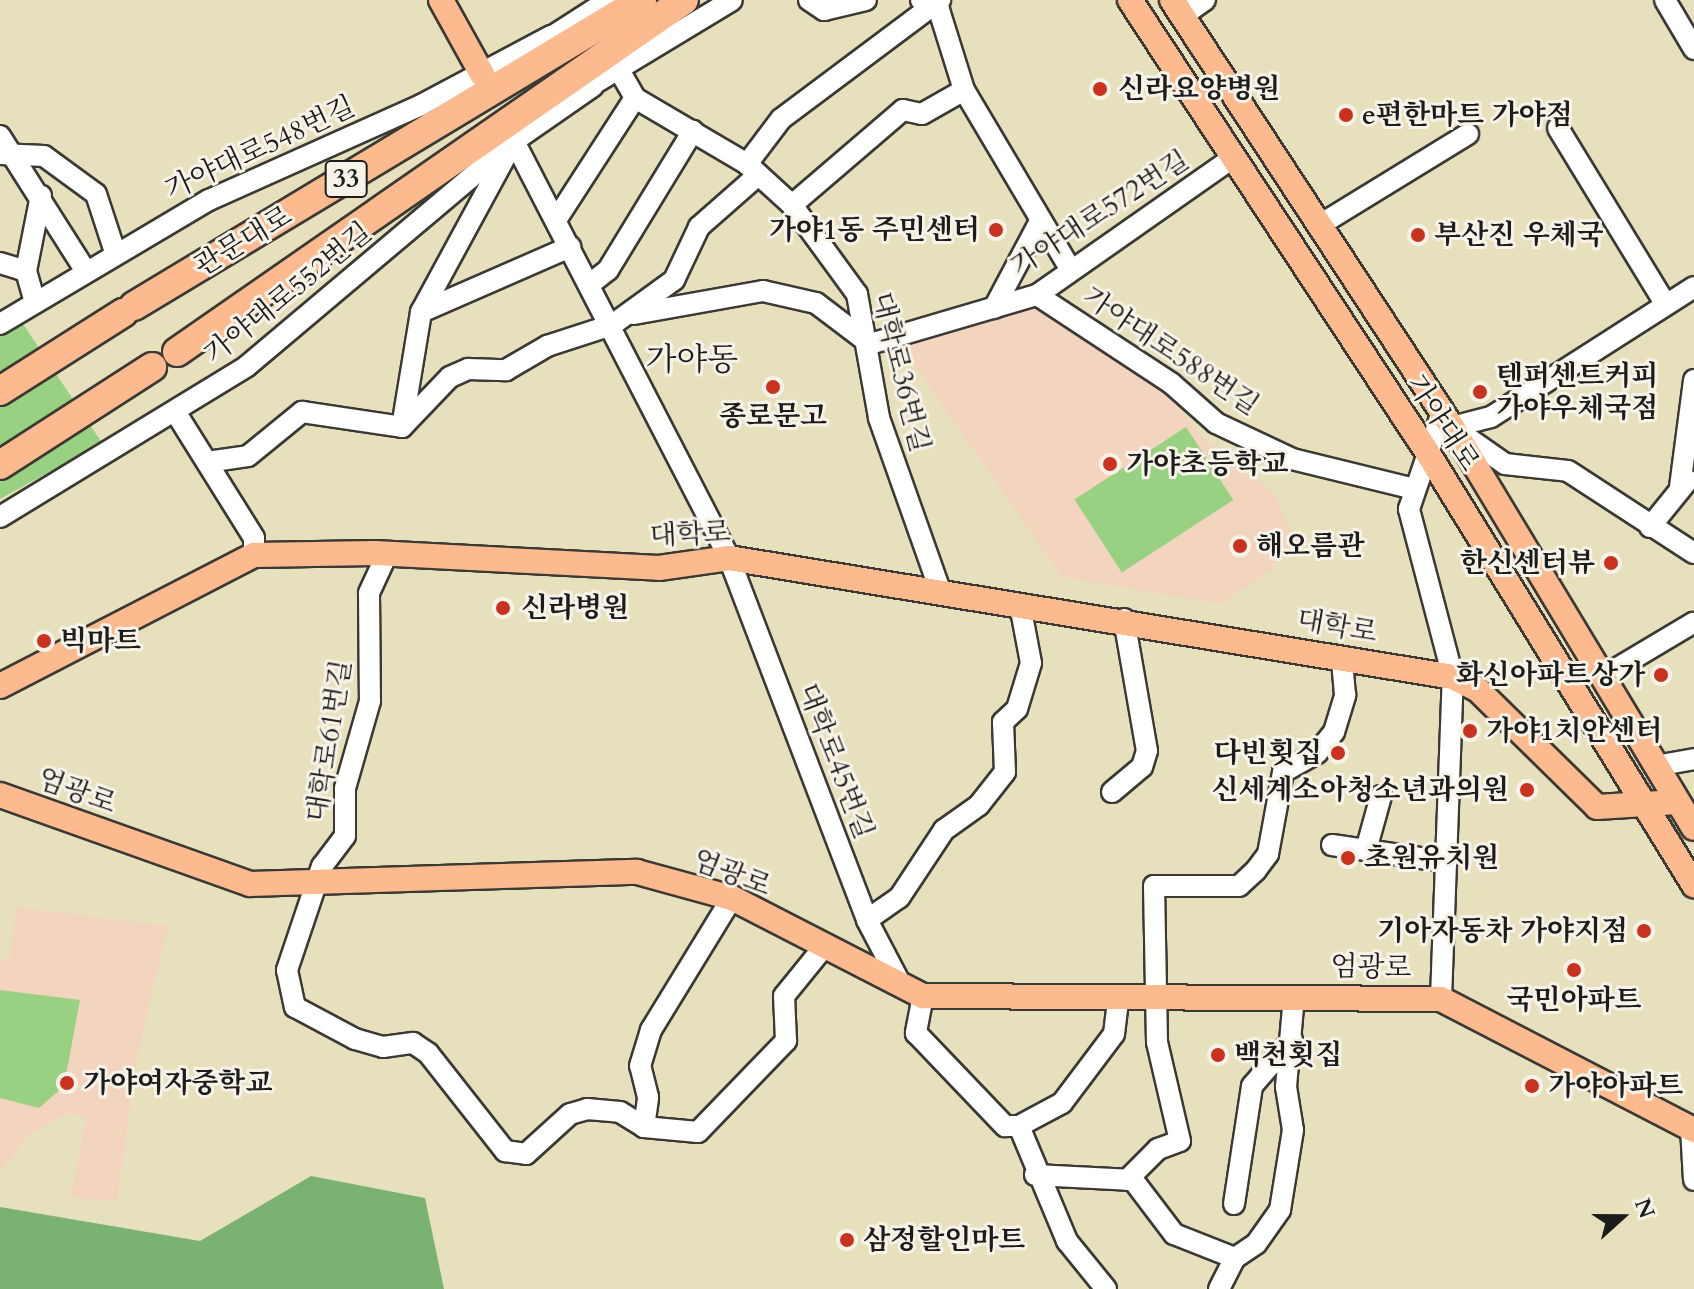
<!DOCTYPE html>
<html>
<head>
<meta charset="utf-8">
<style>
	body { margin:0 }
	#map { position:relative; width:1694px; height:1289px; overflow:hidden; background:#e7e0bd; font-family:Cardo,"Noto Serif KR",serif }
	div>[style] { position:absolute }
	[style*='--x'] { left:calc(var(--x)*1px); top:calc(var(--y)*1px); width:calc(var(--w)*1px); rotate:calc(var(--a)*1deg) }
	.built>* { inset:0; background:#f3d4bf }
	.green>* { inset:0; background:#99d183; transform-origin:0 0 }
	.forest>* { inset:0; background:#7ab371 }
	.roads { filter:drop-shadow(2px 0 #3a3934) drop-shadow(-2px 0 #3a3934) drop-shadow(0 2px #3a3934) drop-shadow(0 -2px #3a3934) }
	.minor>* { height:20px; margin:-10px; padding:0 10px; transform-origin:10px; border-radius:10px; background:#fff }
	.major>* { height:24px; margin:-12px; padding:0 12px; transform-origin:12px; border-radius:12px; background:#fcba8e }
	.highway>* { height:28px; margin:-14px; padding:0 14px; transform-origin:14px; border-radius:14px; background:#fcba8e }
	.dots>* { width:22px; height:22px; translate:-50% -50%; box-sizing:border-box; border:4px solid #f7f3e8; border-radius:50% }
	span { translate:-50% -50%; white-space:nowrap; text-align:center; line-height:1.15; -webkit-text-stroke:6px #f7f3e8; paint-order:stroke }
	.shield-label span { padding:2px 6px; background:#f7f3e8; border:2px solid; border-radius:6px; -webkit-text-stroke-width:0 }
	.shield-label { font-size:26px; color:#1c1c1c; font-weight:700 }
	.poi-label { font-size:28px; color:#1c1c1c; font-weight:700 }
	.left { translate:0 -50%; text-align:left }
	.right { translate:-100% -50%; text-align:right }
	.street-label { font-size:28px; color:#1c1c1c }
	.quarter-label { font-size:32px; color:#1c1c1c }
	.north { position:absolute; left:1582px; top:1177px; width:80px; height:80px; -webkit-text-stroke:6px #f7f3e8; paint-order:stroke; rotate:69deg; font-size:22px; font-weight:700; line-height:32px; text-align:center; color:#1c1c1c }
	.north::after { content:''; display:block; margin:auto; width:28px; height:36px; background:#1c1c1c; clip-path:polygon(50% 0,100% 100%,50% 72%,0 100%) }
</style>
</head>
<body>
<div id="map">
	<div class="built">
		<i style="clip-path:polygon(1042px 301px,1166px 385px,1198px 434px,1275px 495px,1294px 540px,1273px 569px,1220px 604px,1062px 577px,902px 347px)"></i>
		<i style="clip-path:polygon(17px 907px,168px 926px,138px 1052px,117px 1202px,71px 1197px,86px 1118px,68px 1113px,31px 1133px,0 1171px,0 959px,9px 960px)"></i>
	</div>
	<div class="green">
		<i style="clip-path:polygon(21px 321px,102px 443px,0 499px,0 334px)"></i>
		<i style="left:1186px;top:427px;width:87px;height:133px;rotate:57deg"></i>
		<i style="clip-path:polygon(0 990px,80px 1000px,64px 1086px,39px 1108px,0 1098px)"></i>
	</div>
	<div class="forest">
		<i style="clip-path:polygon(311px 1176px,425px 1198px,444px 1289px,0 1289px,0 1207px,200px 1241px)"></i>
	</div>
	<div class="roads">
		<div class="minor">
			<i style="--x:809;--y:0;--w:18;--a:34"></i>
			<i style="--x:824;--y:10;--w:43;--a:-13.4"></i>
			<i style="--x:921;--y:0;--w:21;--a:29"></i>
			<i style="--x:939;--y:10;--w:84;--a:72.6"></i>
			<i style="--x:964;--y:90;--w:209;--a:59.3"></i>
			<i style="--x:1665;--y:0;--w:57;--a:59.4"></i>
			<i style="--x:1182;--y:16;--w:28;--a:-35"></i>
			<i style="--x:542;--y:43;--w:80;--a:-32.7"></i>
			<i style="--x:619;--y:70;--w:32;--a:60"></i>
			<i style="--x:635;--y:98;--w:130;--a:30.5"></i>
			<i style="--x:747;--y:164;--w:61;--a:42.3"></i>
			<i style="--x:792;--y:205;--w:110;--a:53.9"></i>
			<i style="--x:857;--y:294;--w:126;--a:79.9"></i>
			<i style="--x:879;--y:418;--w:186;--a:70.5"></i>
			<i style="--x:582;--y:91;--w:175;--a:-31.2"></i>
			<i style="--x:1558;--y:128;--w:207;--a:58.6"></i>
			<i style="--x:0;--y:136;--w:159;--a:57.6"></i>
			<i style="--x:514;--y:141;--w:469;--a:62.7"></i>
			<i style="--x:729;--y:558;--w:387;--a:69.1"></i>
			<i style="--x:867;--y:920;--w:69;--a:62.3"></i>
			<i style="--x:0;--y:154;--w:44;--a:2.6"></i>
			<i style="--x:44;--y:156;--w:64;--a:36.2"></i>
			<i style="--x:96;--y:194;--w:61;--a:71.9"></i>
			<i style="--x:747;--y:164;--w:56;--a:-52.9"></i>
			<i style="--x:781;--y:119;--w:199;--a:-36.8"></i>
			<i style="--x:792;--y:205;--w:146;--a:-40.6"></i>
			<i style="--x:903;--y:110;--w:19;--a:12"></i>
			<i style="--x:922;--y:114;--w:48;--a:-29.7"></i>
			<i style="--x:556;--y:220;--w:145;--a:-57.1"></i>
			<i style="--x:1318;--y:226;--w:176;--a:-31.5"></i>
			<i style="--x:0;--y:263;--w:27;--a:17"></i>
			<i style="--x:26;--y:271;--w:32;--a:74"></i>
			<i style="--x:26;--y:271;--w:77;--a:-78.8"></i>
			<i style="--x:590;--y:284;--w:23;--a:-38"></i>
			<i style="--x:608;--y:270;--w:163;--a:-58.6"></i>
			<i style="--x:1037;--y:295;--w:160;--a:33.3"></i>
			<i style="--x:1171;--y:383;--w:60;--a:41.6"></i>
			<i style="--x:1216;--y:423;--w:84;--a:25.3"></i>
			<i style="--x:1292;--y:459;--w:126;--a:13.8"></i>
			<i style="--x:994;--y:308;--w:94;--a:-62.1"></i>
			<i style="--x:421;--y:312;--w:163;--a:-23.6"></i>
			<i style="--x:634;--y:314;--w:131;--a:-10.1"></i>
			<i style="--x:763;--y:291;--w:54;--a:12.8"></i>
			<i style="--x:816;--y:303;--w:68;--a:37.2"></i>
			<i style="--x:870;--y:344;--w:174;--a:-16.4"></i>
			<i style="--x:1037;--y:295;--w:239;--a:-35"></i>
			<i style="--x:0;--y:324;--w:243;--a:-30.7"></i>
			<i style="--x:209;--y:200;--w:232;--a:-24.1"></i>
			<i style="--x:421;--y:105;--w:147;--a:-28"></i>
			<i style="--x:176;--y:413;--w:147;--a:58"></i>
			<i style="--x:254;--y:538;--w:17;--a:90"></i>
			<i style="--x:402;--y:427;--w:117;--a:-80.6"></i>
			<i style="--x:421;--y:312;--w:182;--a:-61.5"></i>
			<i style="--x:1452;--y:427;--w:40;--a:-14.4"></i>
			<i style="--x:1491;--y:417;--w:241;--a:-32.6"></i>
			<i style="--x:1455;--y:429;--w:61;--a:35"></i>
			<i style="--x:1505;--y:464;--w:63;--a:6.3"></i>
			<i style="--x:1568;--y:471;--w:150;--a:33.1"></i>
			<i style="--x:207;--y:462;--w:41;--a:-8.3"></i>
			<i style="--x:248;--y:456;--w:70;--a:-39.2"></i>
			<i style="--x:302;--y:412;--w:101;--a:8.5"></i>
			<i style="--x:402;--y:427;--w:69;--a:-46.2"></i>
			<i style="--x:450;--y:377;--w:20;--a:-24"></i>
			<i style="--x:468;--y:369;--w:38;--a:2"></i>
			<i style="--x:506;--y:370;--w:48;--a:-30.3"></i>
			<i style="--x:547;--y:346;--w:68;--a:-17.9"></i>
			<i style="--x:612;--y:325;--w:77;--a:-36"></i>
			<i style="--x:674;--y:280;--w:59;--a:-64.7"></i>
			<i style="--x:699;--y:227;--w:79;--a:-41.4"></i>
			<i style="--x:1680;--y:487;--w:108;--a:-82.5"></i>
			<i style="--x:0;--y:517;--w:289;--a:-31.4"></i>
			<i style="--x:247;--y:366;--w:349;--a:-40.1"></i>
			<i style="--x:514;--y:141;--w:96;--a:-34.8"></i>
			<i style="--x:1650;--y:527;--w:60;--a:-51"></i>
			<i style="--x:387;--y:554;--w:43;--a:114.8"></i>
			<i style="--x:369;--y:593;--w:108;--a:89.5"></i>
			<i style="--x:370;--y:701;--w:91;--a:106"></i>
			<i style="--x:345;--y:788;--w:48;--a:90"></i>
			<i style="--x:345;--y:836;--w:38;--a:127"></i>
			<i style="--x:322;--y:866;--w:110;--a:108.6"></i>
			<i style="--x:287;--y:970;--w:38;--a:78"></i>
			<i style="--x:295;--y:1007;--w:68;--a:28.1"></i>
			<i style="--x:355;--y:1039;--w:29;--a:16"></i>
			<i style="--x:383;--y:1047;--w:30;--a:-8"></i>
			<i style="--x:413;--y:1043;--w:18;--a:34"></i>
			<i style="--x:428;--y:1053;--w:125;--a:51.8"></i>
			<i style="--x:505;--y:1151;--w:21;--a:8"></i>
			<i style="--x:526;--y:1154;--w:59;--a:-42.3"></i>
			<i style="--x:570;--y:1114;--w:18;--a:-16"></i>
			<i style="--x:587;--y:1109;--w:33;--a:5"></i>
			<i style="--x:620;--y:1112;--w:28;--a:32"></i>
			<i style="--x:644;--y:1127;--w:54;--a:5.3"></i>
			<i style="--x:698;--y:1132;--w:127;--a:-46"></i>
			<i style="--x:786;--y:1041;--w:45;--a:-92.5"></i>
			<i style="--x:784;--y:996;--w:62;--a:-50.9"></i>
			<i style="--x:1604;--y:676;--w:104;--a:-30.8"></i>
			<i style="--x:1655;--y:766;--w:40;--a:-10"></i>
			<i style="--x:1112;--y:792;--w:39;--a:-40"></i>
			<i style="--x:1142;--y:767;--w:17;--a:-73"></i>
			<i style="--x:1147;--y:751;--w:134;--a:-99.9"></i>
			<i style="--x:1332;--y:845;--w:116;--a:8.4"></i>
			<i style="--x:1366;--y:850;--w:56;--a:-74.5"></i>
			<i style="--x:867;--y:920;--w:39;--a:-35"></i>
			<i style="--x:899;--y:898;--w:82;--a:-56.5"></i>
			<i style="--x:944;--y:830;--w:43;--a:-35.5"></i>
			<i style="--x:979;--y:805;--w:42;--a:-51.8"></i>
			<i style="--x:1005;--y:772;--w:50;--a:-92.3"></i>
			<i style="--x:1003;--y:722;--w:19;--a:-43"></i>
			<i style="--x:1017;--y:709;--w:48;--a:-73.1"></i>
			<i style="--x:1031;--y:663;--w:59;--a:-100.7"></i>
			<i style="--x:923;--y:996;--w:38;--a:101"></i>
			<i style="--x:916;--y:1033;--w:129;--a:46.3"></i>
			<i style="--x:1005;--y:1126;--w:14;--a:0"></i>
			<i style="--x:1019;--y:1126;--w:49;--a:-28.1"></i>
			<i style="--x:1062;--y:1103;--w:86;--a:-53"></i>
			<i style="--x:1114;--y:1034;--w:38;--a:-83"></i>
			<i style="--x:1441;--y:999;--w:322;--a:-87.9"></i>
			<i style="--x:1453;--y:677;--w:174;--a:-104.7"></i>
			<i style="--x:1409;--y:509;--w:102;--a:-71.2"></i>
			<i style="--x:1019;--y:1126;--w:125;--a:67.3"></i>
			<i style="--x:1067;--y:1241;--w:62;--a:50.9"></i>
			<i style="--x:644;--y:1127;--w:30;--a:-82"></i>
			<i style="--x:648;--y:1097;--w:32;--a:-104"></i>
			<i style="--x:640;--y:1066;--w:38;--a:-73"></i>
			<i style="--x:651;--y:1030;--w:155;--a:-58.5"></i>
			<i style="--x:1691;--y:1128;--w:52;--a:86.7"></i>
			<i style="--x:1035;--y:1175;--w:98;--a:2.9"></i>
			<i style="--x:1133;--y:1180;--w:68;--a:52.8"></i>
			<i style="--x:1174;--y:1234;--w:66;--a:21.5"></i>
			<i style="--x:1127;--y:1180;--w:44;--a:-45"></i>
			<i style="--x:1158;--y:1149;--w:23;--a:-20"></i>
			<i style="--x:1180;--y:1141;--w:102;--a:-103.1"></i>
			<i style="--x:1157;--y:1042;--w:156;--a:-91.1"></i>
			<i style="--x:1154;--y:886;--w:85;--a:0"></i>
			<i style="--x:1239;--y:886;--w:23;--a:-43"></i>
			<i style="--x:1256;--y:870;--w:20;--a:-53"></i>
			<i style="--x:1268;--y:854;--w:83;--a:-79.6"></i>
			<i style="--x:1283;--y:772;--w:39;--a:-29"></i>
			<i style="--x:1317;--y:753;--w:27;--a:-51"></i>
			<i style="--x:1334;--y:732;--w:39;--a:-73"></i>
			<i style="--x:1345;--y:695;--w:37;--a:-95"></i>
			<i style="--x:1234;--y:1204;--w:119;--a:-81.3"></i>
			<i style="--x:1252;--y:1086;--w:61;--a:-49"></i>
			<i style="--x:1219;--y:1289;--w:35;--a:-63"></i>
			<i style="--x:1235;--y:1258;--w:25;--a:-34"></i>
			<i style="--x:1256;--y:1244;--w:42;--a:-54.8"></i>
			<i style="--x:1280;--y:1210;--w:81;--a:-80.8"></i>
			<i style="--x:1293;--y:1130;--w:44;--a:-99.2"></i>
			<i style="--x:1286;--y:1087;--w:91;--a:-85"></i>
		</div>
		<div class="major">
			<i style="--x:441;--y:0;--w:85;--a:61"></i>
			<i style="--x:1130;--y:0;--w:535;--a:56.67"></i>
			<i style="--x:1424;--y:447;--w:515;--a:58.35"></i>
			<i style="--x:1172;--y:0;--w:511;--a:56.75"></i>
			<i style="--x:1452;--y:427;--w:468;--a:58.9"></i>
			<i style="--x:0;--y:686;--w:286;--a:-27.3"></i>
			<i style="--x:254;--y:555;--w:121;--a:-0.9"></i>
			<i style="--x:375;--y:553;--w:284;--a:3"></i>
			<i style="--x:659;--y:568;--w:71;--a:-8.1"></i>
			<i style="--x:729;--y:558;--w:734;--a:9.33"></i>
			<i style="--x:1453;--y:677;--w:28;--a:27"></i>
			<i style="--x:1478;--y:690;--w:167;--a:44.5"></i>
			<i style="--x:1597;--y:807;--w:80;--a:-3.6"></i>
			<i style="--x:0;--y:795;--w:265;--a:19.6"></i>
			<i style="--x:250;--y:884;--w:387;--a:-1.8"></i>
			<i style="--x:637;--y:872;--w:98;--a:15.3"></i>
			<i style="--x:732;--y:898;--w:215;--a:27.2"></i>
			<i style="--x:923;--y:996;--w:518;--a:0.33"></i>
			<i style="--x:1441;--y:999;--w:285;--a:27.4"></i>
		</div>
		<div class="highway">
			<i style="--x:134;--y:306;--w:593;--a:-31.06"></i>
			<i style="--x:177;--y:352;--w:617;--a:-34.77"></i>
			<i style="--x:0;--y:391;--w:146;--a:-32.4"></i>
			<i style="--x:0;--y:465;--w:181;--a:-32.8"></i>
		</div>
	</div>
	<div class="dots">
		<i style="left:1100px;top:89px;background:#c8321e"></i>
		<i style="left:1346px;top:115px;background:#c8321e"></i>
		<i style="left:996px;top:230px;background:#c8321e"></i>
		<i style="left:1418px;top:235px;background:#c8321e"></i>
		<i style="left:773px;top:387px;background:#c8321e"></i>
		<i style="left:1480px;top:392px;background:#c8321e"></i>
		<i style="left:1110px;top:464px;background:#c8321e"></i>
		<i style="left:1240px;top:546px;background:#c8321e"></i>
		<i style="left:1611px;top:563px;background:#c8321e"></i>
		<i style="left:503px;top:608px;background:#c8321e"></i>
		<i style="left:44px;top:641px;background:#c8321e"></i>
		<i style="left:1661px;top:675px;background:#c8321e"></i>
		<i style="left:1470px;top:731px;background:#c8321e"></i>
		<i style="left:1338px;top:753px;background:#c8321e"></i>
		<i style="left:1527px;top:790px;background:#c8321e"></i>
		<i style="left:1348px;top:858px;background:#c8321e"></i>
		<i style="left:1644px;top:931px;background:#c8321e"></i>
		<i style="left:1574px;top:970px;background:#c8321e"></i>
		<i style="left:1218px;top:1055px;background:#c8321e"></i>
		<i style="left:67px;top:1083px;background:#c8321e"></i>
		<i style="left:1532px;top:1086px;background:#c8321e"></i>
		<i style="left:847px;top:1240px;background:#c8321e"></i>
	</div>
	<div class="shield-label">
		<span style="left:346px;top:179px">33</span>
	</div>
	<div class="poi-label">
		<span class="left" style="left:1118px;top:89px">신라요양병원</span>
		<span class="left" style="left:1362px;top:115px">e편한마트 가야점</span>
		<span class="right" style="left:980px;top:230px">가야1동 주민센터</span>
		<span class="left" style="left:1434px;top:235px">부산진 우체국</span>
		<span class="left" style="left:1496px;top:392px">텐퍼센트커피<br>가야우체국점</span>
		<span style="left:773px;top:416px">종로문고</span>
		<span class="left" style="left:1126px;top:464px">가야초등학교</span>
		<span class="left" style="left:1256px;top:546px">해오름관</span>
		<span class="right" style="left:1595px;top:563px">한신센터뷰</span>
		<span class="left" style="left:521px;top:608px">신라병원</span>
		<span class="left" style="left:60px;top:641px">빅마트</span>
		<span class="right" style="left:1645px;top:675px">화신아파트상가</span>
		<span class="left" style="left:1486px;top:731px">가야1치안센터</span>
		<span class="right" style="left:1322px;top:753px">다빈횟집</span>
		<span class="right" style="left:1509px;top:790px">신세계소아청소년과의원</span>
		<span class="left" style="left:1364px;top:858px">초원유치원</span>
		<span class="right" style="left:1628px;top:931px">기아자동차 가야지점</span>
		<span style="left:1574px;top:1000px">국민아파트</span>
		<span class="left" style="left:1234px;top:1055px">백천횟집</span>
		<span class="left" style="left:83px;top:1083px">가야여자중학교</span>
		<span class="left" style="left:1548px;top:1086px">가야아파트</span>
		<span class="left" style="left:863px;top:1240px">삼정할인마트</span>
	</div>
	<div class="street-label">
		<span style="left:260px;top:148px;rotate:-25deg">가야대로548번길</span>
		<span style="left:1100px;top:213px;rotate:-33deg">가야대로572번길</span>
		<span style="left:243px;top:241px;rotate:-31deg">관문대로</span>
		<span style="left:288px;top:293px;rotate:-39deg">가야대로552번길</span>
		<span style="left:1171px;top:351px;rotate:34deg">가야대로588번길</span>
		<span style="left:901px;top:372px;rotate:76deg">대학로36번길</span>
		<span style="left:1443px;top:423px;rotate:57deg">가야대로</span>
		<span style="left:690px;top:534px;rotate:-3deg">대학로</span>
		<span style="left:1337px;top:626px;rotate:10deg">대학로</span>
		<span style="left:329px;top:741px;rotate:-81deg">대학로61번길</span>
		<span style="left:836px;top:761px;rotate:69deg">대학로45번길</span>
		<span style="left:77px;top:791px;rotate:20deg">엄광로</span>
		<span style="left:732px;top:873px;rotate:21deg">엄광로</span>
		<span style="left:1371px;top:967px;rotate:1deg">엄광로</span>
	</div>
	<div class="quarter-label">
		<span style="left:692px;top:360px">가야동</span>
	</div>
	<div class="north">N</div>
</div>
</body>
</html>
